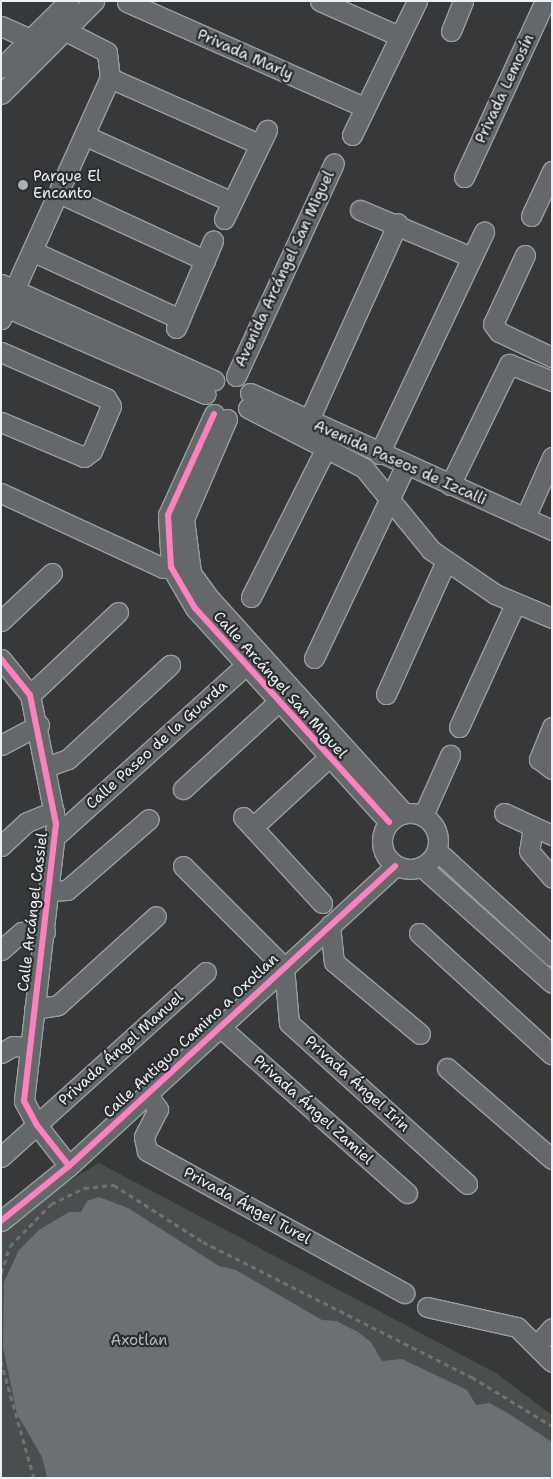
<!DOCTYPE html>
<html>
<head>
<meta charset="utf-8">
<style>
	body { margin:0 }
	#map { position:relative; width:553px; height:1479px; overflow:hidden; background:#363839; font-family:"Shantell Sans",sans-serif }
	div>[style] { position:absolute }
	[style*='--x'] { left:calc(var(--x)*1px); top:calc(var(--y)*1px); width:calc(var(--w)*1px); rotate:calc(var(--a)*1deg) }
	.green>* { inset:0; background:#4a4e4f }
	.water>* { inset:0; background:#6b7073 }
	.path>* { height:2.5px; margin-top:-1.25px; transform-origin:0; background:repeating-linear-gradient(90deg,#6f7172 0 5px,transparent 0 9px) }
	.roads { filter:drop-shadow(1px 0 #9b9d9f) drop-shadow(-1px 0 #9b9d9f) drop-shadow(0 1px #9b9d9f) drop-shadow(0 -1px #9b9d9f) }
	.minor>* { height:19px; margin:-9.5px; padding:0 9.5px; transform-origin:9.5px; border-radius:9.5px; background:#65686b }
	.minor>.ring { margin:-9.5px; padding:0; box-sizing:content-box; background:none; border:19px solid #65686b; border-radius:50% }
	.cycleway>* { height:6px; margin:-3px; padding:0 3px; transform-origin:3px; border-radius:3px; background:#ff80c0 }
	.dots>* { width:14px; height:14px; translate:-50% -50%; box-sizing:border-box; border:2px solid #2a2d2e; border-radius:50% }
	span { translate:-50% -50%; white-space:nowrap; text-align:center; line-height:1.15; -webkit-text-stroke:4.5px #2a2d2e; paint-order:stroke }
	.street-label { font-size:15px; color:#e8f1f8 }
	.poi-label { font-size:15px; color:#e8f1f8 }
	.left { translate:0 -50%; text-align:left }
	.park-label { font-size:15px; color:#b2b9be }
	.frame { position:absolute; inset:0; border:2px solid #e8f1f8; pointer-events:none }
</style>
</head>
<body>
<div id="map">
	<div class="green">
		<i style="clip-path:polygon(99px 1163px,496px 1373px,552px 1415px,552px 1478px,1px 1478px,1px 1223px)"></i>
	</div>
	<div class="water">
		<i style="clip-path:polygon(99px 1197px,128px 1208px,219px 1266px,236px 1270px,322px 1320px,336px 1321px,358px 1332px,371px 1342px,382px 1361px,402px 1359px,467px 1390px,476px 1405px,489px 1403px,506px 1412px,552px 1442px,552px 1478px,47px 1478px,42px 1457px,17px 1414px,3px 1347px,4px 1282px,19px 1250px,39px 1230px,69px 1212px,81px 1212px,87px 1201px)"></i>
	</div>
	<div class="path">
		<i style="--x:1;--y:1273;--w:28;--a:-72"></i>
		<i style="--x:10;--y:1246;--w:59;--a:-45.7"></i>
		<i style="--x:51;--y:1204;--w:37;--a:-26"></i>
		<i style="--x:84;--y:1188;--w:30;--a:-6"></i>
		<i style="--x:114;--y:1185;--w:106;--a:32.6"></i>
		<i style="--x:203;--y:1242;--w:301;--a:26.7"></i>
		<i style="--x:472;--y:1377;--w:94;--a:31.5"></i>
		<i style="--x:1;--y:1361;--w:122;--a:74.2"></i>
	</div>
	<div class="roads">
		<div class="minor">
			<i style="--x:320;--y:1;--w:86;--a:23.9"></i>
			<i style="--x:127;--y:2;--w:259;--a:23.9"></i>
			<i style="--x:1;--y:26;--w:32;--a:24"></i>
			<i style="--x:451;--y:31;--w:32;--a:-68"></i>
			<i style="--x:1;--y:68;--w:95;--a:-44.6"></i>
			<i style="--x:110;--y:78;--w:163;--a:23.9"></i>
			<i style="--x:1;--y:94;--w:132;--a:-45"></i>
			<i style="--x:352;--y:135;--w:149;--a:-64.1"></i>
			<i style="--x:86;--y:136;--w:160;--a:24.3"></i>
			<i style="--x:464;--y:177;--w:194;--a:-65.3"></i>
			<i style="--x:59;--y:193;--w:161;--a:24.7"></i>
			<i style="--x:360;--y:210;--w:121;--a:22.9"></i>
			<i style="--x:531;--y:216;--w:50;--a:-65"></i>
			<i style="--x:224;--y:219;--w:99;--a:-64.2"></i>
			<i style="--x:32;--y:251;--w:163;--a:24.7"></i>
			<i style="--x:525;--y:255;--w:76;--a:114.9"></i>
			<i style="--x:493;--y:324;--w:10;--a:53"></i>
			<i style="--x:499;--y:332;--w:59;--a:25.3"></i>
			<i style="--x:1;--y:284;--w:234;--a:24.3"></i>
			<i style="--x:1;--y:305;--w:223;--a:23.5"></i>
			<i style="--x:1;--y:319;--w:265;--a:-65.7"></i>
			<i style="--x:110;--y:78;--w:26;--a:-97"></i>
			<i style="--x:107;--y:52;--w:66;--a:-153"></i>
			<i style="--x:176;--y:328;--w:95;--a:-67"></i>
			<i style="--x:1;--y:352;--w:115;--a:23.7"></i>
			<i style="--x:106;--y:398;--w:9;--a:58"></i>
			<i style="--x:111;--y:406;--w:49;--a:112.9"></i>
			<i style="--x:92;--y:451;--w:10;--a:143"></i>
			<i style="--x:84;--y:457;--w:90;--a:-157.1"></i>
			<i style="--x:236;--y:376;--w:234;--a:-65.3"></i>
			<i style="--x:250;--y:393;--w:332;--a:24.4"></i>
			<i style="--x:248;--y:408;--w:131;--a:27.3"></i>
			<i style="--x:364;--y:468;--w:106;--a:50.7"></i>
			<i style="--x:431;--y:550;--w:78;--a:34.5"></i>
			<i style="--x:495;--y:594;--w:62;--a:22.8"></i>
			<i style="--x:214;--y:414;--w:111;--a:114.5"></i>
			<i style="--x:168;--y:515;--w:52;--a:86.7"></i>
			<i style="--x:171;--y:567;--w:48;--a:59.7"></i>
			<i style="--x:195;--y:608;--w:289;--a:47.8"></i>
			<i style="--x:227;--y:419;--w:109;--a:113.3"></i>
			<i style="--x:184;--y:519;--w:54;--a:82.6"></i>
			<i style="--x:191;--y:573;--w:31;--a:54"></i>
			<i style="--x:209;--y:598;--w:290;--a:47.8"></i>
			<i style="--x:308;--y:422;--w:218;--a:-65.7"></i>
			<i style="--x:379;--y:454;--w:246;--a:-64.7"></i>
			<i style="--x:450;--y:485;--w:135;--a:-64"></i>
			<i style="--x:509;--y:364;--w:46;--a:21.6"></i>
			<i style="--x:1;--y:493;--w:179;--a:24.8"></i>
			<i style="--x:163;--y:568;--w:8;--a:-7"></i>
			<i style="--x:525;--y:518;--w:67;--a:-66.1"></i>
			<i style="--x:251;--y:597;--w:169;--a:-63.3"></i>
			<i style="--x:1;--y:621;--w:70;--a:-43.3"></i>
			<i style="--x:314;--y:658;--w:212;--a:-64.6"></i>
			<i style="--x:1;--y:659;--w:46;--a:51.1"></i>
			<i style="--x:30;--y:695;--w:132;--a:78.6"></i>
			<i style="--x:56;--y:824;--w:279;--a:96.6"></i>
			<i style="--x:24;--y:1101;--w:26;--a:62"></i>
			<i style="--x:36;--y:1124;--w:53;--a:51.8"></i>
			<i style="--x:386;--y:694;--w:146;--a:-65.7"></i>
			<i style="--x:30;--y:695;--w:121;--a:-43.3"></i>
			<i style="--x:459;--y:727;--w:135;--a:-65.5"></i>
			<i style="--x:552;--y:727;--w:35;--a:112"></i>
			<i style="--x:539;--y:759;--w:16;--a:38"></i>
			<i style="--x:1;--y:745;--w:43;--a:-27.8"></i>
			<i style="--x:46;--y:767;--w:23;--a:-20"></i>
			<i style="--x:68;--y:759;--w:139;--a:-42.7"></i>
			<i style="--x:183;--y:789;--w:129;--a:-42.5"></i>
			<i class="ring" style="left:382px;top:813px;width:37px;height:37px"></i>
			<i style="--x:504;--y:813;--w:53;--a:24.6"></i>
			<i style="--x:423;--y:816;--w:67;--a:-66.1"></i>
			<i style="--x:243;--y:817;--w:117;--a:47.4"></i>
			<i style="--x:253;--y:827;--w:102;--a:-42.6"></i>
			<i style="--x:533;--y:827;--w:24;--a:99"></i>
			<i style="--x:529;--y:851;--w:35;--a:49"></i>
			<i style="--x:56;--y:836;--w:266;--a:-42"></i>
			<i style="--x:1;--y:846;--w:35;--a:-43"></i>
			<i style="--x:27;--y:822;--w:29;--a:-22"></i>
			<i style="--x:437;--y:851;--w:156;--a:42.4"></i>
			<i style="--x:183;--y:866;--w:143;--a:45"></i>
			<i style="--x:284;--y:967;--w:56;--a:84.9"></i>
			<i style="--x:289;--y:1023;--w:240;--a:42.1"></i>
			<i style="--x:422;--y:867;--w:174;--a:41.7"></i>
			<i style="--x:49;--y:891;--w:18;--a:-3"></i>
			<i style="--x:67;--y:890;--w:108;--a:-40.9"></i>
			<i style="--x:330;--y:925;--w:37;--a:84"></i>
			<i style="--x:334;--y:962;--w:112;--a:39.9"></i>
			<i style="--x:419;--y:933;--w:180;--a:42.5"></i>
			<i style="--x:1;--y:950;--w:28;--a:-41"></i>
			<i style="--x:22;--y:932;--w:23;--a:0"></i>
			<i style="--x:34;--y:1009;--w:24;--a:-9"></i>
			<i style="--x:58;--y:1005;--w:132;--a:-42.2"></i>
			<i style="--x:220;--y:1027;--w:250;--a:41.6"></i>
			<i style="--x:1;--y:1053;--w:14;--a:-30"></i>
			<i style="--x:13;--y:1046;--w:16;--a:4"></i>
			<i style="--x:447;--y:1068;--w:139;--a:40.9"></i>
			<i style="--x:147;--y:1094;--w:19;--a:54"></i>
			<i style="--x:158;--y:1109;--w:31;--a:117"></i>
			<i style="--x:144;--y:1137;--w:14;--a:78"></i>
			<i style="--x:147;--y:1151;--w:294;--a:28.9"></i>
			<i style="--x:1;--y:1157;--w:276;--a:-42.1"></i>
			<i style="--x:1;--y:1221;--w:87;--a:-39"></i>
			<i style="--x:69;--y:1166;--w:443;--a:-42.6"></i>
			<i style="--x:427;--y:1307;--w:92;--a:12.5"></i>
			<i style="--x:517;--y:1327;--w:49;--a:45"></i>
			<i style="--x:538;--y:1344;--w:21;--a:-49"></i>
		</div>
	</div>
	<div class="cycleway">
		<i style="--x:214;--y:414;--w:111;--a:114.5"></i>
		<i style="--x:168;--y:515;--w:52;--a:86.7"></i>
		<i style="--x:171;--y:567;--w:48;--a:59.7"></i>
		<i style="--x:195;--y:608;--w:289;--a:47.8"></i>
		<i style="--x:1;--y:659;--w:46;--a:51.1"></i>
		<i style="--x:30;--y:695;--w:132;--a:78.6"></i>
		<i style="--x:56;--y:824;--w:279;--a:96.6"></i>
		<i style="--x:24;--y:1101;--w:26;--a:62"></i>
		<i style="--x:36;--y:1124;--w:53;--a:51.8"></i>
		<i style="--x:1;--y:1221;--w:87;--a:-39"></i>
		<i style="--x:69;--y:1166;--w:443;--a:-42.6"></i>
	</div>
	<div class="dots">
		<i style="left:23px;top:185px;background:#aab0b5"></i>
	</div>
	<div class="street-label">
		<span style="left:245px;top:55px;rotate:24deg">Privada Marly</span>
		<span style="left:505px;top:89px;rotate:-65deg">Privada Lemosín</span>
		<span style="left:285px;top:269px;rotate:-65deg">Avenida Arcángel San Miguel</span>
		<span style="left:400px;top:463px;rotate:24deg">Avenida Paseos de Izcalli</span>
		<span style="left:280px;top:685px;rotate:48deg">Calle Arcángel San Miguel</span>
		<span style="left:157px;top:745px;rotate:-42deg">Calle Paseo de la Guarda</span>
		<span style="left:33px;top:912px;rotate:-83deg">Calle Arcángel Cassiel</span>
		<span style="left:191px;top:1036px;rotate:-43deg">Calle Antiguo Camino a Oxotlan</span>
		<span style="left:121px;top:1049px;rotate:-42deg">Privada Ángel Manuel</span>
		<span style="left:357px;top:1084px;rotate:42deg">Privada Ángel Irin</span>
		<span style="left:313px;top:1110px;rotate:42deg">Privada Ángel Zamiel</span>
		<span style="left:247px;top:1206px;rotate:29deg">Privada Ángel Turel</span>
	</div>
	<div class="poi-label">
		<span class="left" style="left:33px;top:185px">Parque El<br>Encanto</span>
	</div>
	<div class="park-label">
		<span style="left:139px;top:1341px">Axotlan</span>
	</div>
	<div class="frame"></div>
</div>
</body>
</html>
